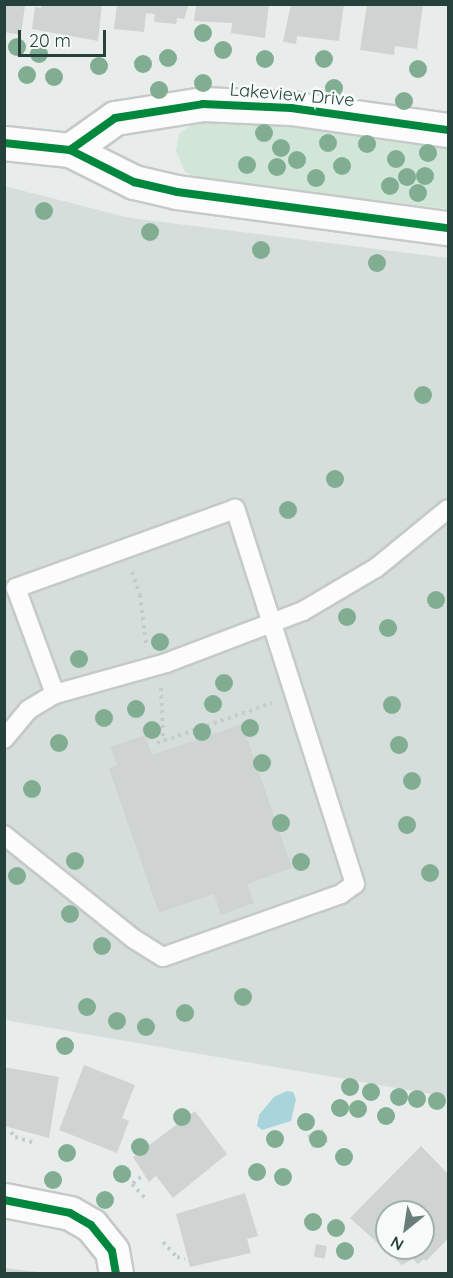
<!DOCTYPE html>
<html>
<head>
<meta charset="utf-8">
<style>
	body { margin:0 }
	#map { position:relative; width:453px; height:1278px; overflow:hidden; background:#e8edeb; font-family:Quicksand,sans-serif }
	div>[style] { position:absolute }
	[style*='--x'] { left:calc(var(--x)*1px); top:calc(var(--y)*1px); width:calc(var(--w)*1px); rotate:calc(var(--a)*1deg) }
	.built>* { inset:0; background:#d6dedb }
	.green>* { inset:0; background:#d1e6d8 }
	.water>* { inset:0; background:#a9d4db }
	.building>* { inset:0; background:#cfd4d2; transform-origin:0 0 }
	.path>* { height:4px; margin-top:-2px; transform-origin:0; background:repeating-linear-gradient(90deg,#c3ccca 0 3px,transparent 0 7.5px) }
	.roads { filter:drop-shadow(2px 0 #c5cac8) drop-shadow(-2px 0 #c5cac8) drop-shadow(0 2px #c5cac8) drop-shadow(0 -2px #c5cac8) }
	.lane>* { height:18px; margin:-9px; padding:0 9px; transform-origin:9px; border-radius:9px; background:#fcfcfc }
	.street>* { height:33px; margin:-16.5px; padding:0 16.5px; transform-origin:16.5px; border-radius:16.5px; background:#fcfcfc }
	.secondary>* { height:33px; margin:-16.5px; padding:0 16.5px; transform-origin:16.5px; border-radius:16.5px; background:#fcfcfc }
	.cycleway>* { height:8px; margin:-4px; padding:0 4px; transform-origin:4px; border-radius:4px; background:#00873e }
	.trees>* { width:18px; height:18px; margin:-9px; border-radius:50%; background:#81ae93 }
	span { translate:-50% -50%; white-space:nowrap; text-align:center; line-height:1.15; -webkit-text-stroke:5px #f7fbf9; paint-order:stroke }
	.street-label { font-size:18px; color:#24423a }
	.frame { position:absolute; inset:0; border:6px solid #24423a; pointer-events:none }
	.north { position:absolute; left:375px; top:1200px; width:60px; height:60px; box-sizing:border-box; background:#f7fbf9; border:2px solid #a3b1ad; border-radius:50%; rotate:210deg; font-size:16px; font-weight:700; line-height:24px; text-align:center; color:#24423a }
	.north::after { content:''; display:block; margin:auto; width:21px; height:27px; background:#697e78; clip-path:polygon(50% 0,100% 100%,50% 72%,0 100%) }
	.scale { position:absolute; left:18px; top:30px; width:88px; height:27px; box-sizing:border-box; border:3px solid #24423a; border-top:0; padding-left:8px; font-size:18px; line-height:21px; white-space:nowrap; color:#24423a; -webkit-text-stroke:4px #f7fbf9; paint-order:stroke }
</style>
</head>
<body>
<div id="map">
	<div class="built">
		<i style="clip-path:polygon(4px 186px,130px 218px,448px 258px,448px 1097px,5px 1020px)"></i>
	</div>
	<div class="green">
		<i style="clip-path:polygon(232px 119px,448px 145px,448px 209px,201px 179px,185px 172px,176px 151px,179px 134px,194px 123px)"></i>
	</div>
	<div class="water">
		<i style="clip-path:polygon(287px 1091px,293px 1092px,296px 1099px,291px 1121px,262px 1130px,257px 1126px,259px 1115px,274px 1097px)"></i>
	</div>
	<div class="building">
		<i style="clip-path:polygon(42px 4px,102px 4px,98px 41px,32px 29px,35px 7px,41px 8px)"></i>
		<i style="clip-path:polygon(117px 4px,189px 4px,184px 19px,177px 18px,176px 24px,154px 22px,155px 14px,146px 13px,144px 32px,114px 29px)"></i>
		<i style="clip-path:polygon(196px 4px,269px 4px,265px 38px,231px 33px,232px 23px,194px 21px)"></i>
		<i style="clip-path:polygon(291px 4px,344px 4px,339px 41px,297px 36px,296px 44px,283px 42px)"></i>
		<i style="clip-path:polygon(367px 4px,423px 4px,417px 49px,395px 46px,394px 55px,360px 50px)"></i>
		<i style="clip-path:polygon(4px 5px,25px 5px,21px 35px,4px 32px)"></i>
		<i style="clip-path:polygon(242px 724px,292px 868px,247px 884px,254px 903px,221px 915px,214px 894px,159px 913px,109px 769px,117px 765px,110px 747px,145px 735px,152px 755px)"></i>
		<i style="clip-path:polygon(84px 1065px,135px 1085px,122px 1118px,129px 1121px,117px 1153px,59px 1130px)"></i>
		<i style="clip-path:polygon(4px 1067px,59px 1077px,49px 1138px,4px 1126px)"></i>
		<i style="clip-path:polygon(195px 1111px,227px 1154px,173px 1198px,156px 1176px,149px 1182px,133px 1157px)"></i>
		<i style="left:323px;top:1129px;width:14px;height:17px;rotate:69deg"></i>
		<i style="clip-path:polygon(evenodd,421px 1146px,448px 1174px,448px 1239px,426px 1261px,424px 1259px,418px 1264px,413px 1259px,402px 1265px,350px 1218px,421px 1146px,387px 1212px,423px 1212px,423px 1248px,387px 1248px,387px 1212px)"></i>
		<i style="clip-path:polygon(245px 1193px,258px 1236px,247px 1239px,251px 1253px,190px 1267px,176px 1214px)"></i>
		<i style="left:316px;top:1244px;width:11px;height:13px;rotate:10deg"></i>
		<i style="clip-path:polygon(4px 1268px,38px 1272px,38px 1274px,4px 1274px)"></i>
	</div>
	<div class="path">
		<i style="--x:132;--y:572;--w:24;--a:71"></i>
		<i style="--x:140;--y:595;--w:49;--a:83"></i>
		<i style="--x:161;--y:688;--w:53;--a:87.8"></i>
		<i style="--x:157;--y:743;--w:122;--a:-19.2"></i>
		<i style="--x:11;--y:1132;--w:6;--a:51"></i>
		<i style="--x:15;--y:1137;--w:18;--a:16"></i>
		<i style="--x:141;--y:1177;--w:11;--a:142"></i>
		<i style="--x:132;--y:1184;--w:19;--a:47"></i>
		<i style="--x:163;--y:1242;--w:21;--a:47"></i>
		<i style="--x:177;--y:1257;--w:8;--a:14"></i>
	</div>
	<div class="roads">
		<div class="lane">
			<i style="--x:4;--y:739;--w:38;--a:-50"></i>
			<i style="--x:28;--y:710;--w:31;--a:-31"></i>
			<i style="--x:55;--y:694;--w:115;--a:-15.6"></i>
			<i style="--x:166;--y:663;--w:147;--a:-20.8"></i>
			<i style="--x:303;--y:611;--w:85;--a:-30.5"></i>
			<i style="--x:376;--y:568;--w:93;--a:-39.3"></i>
			<i style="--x:4;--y:835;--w:166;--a:38.7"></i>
			<i style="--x:134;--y:939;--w:34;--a:32"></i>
			<i style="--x:163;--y:957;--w:189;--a:-19.5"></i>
			<i style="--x:341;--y:894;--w:17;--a:-36"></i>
			<i style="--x:355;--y:884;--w:394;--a:-107.7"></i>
			<i style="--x:235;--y:509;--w:233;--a:160.2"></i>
			<i style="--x:16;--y:588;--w:113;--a:69.8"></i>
		</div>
		<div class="street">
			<i style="--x:4;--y:1200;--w:67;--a:11.1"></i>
			<i style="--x:70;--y:1213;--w:24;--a:30"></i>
			<i style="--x:91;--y:1225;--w:33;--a:51"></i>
			<i style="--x:112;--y:1251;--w:23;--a:80"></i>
		</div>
		<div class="secondary">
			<i style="--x:4;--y:143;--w:66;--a:6.1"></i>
			<i style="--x:70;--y:150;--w:72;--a:26.6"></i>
			<i style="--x:134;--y:182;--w:44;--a:13.1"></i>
			<i style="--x:177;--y:192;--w:273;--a:7.6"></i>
			<i style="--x:70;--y:150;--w:55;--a:-35.4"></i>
			<i style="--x:115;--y:118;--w:89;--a:-9"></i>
			<i style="--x:203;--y:104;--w:88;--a:2.6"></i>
			<i style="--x:291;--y:108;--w:159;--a:8"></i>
		</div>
	</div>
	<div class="cycleway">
		<i style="--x:4;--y:143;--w:66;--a:6.1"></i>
		<i style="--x:70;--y:150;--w:72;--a:26.6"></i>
		<i style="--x:134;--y:182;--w:44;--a:13.1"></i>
		<i style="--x:177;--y:192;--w:273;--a:7.6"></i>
		<i style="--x:70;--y:150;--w:55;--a:-35.4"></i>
		<i style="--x:115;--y:118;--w:89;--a:-9"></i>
		<i style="--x:203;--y:104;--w:88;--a:2.6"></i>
		<i style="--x:291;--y:108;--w:159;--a:8"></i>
		<i style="--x:4;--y:1200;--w:67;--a:11.1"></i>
		<i style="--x:70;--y:1213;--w:24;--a:30"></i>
		<i style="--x:91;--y:1225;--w:33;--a:51"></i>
		<i style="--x:112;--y:1251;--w:23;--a:80"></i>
	</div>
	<div class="trees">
		<i style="left:203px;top:33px"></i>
		<i style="left:17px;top:47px"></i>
		<i style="left:223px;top:50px"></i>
		<i style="left:39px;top:54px"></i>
		<i style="left:168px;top:58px"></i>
		<i style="left:265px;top:59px"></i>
		<i style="left:324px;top:59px"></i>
		<i style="left:143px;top:64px"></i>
		<i style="left:99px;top:66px"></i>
		<i style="left:418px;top:69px"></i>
		<i style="left:27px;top:75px"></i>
		<i style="left:54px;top:77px"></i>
		<i style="left:203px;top:83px"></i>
		<i style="left:334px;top:88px"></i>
		<i style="left:159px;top:90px"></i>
		<i style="left:404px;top:101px"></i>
		<i style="left:264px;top:133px"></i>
		<i style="left:328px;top:143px"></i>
		<i style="left:367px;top:144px"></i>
		<i style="left:281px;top:148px"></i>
		<i style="left:428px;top:153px"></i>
		<i style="left:396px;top:159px"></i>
		<i style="left:297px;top:160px"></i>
		<i style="left:247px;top:165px"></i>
		<i style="left:342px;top:166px"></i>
		<i style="left:277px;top:167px"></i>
		<i style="left:425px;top:176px"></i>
		<i style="left:407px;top:177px"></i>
		<i style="left:316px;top:178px"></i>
		<i style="left:390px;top:186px"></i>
		<i style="left:418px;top:193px"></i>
		<i style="left:44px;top:211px"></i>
		<i style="left:150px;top:232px"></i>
		<i style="left:261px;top:250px"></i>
		<i style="left:377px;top:263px"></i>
		<i style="left:423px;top:395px"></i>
		<i style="left:335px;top:479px"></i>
		<i style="left:288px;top:510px"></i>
		<i style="left:436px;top:600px"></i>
		<i style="left:347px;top:617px"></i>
		<i style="left:388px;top:628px"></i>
		<i style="left:160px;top:642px"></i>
		<i style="left:79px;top:659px"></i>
		<i style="left:224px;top:683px"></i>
		<i style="left:213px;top:704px"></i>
		<i style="left:392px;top:705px"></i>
		<i style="left:136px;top:709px"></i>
		<i style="left:104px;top:718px"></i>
		<i style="left:250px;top:728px"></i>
		<i style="left:152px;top:730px"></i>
		<i style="left:202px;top:732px"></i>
		<i style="left:59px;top:743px"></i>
		<i style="left:399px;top:745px"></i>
		<i style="left:262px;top:763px"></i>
		<i style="left:412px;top:781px"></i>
		<i style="left:32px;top:789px"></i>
		<i style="left:281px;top:823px"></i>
		<i style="left:407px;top:825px"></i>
		<i style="left:75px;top:861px"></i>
		<i style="left:301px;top:862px"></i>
		<i style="left:430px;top:873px"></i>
		<i style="left:17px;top:876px"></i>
		<i style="left:70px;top:914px"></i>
		<i style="left:102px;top:946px"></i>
		<i style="left:243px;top:997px"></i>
		<i style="left:87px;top:1007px"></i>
		<i style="left:185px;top:1013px"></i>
		<i style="left:117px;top:1021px"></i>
		<i style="left:146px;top:1027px"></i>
		<i style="left:65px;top:1046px"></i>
		<i style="left:350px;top:1087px"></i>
		<i style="left:371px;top:1092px"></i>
		<i style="left:399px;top:1097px"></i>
		<i style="left:417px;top:1099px"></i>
		<i style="left:437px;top:1101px"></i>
		<i style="left:340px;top:1108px"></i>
		<i style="left:358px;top:1109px"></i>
		<i style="left:386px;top:1116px"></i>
		<i style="left:182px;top:1117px"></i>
		<i style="left:306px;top:1122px"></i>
		<i style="left:275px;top:1139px"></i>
		<i style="left:318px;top:1139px"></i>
		<i style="left:140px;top:1147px"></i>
		<i style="left:67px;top:1153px"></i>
		<i style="left:344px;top:1157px"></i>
		<i style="left:257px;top:1172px"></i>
		<i style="left:122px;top:1174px"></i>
		<i style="left:283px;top:1177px"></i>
		<i style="left:53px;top:1180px"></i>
		<i style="left:105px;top:1200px"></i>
		<i style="left:313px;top:1222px"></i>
		<i style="left:336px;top:1228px"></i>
		<i style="left:345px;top:1251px"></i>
	</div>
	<div class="street-label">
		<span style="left:292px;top:95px;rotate:5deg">Lakeview Drive</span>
	</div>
	<div class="frame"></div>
	<div class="north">N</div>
	<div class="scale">20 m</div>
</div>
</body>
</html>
